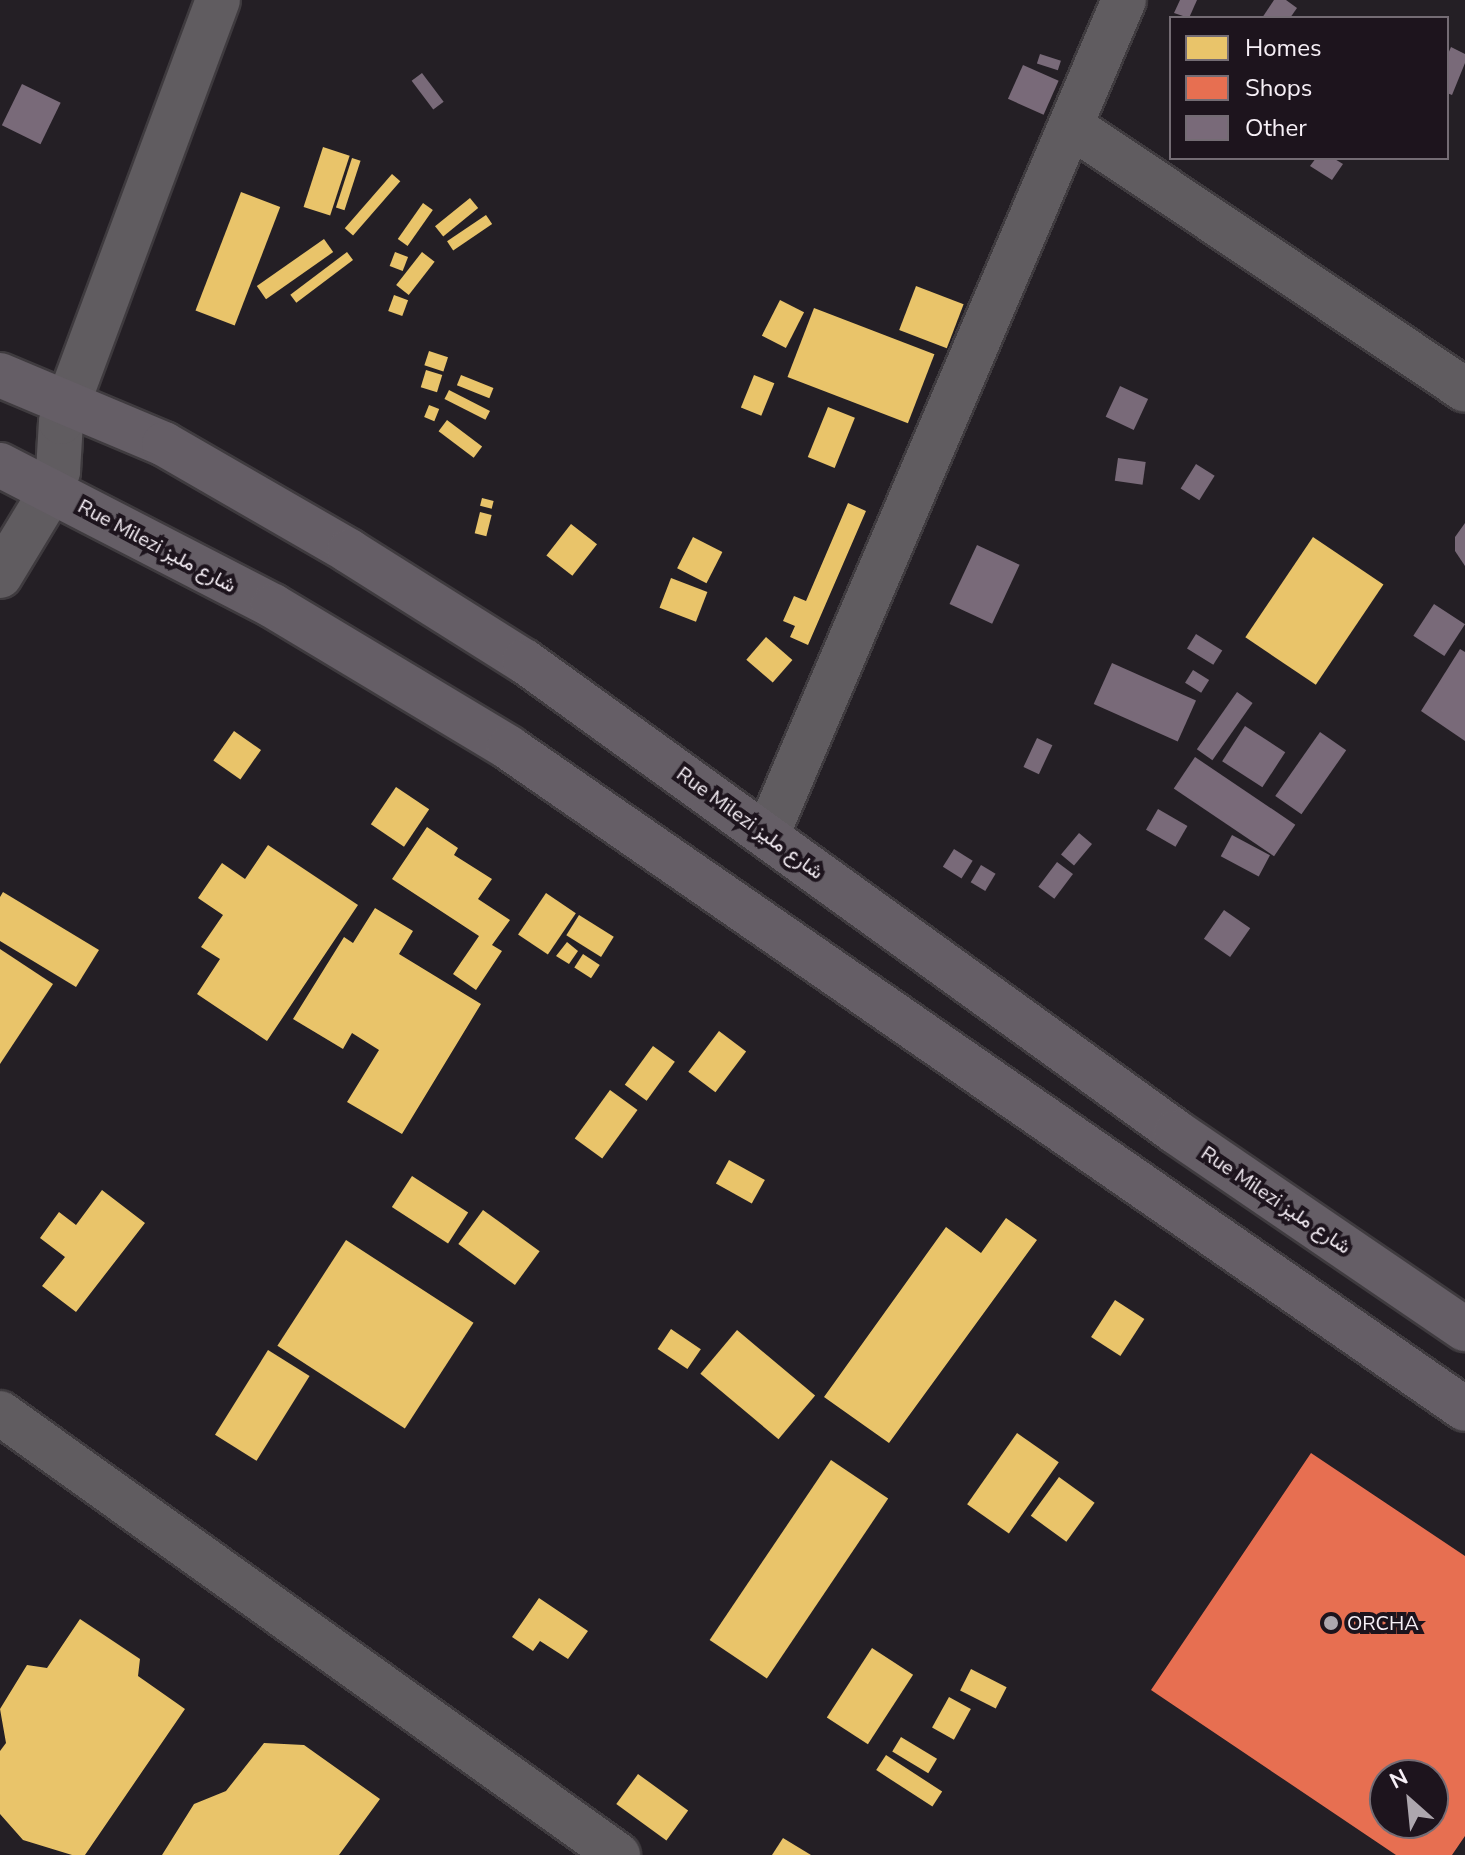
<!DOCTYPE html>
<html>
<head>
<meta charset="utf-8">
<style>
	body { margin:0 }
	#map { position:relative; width:1465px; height:1855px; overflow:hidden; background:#241f25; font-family:"Nunito Sans",Vazirmatn,sans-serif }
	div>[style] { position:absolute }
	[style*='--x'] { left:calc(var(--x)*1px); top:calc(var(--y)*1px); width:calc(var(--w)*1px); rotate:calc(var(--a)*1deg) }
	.homes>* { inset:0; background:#e9c46a; transform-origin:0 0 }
	.shops>* { inset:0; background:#e76f51 }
	.building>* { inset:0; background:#796a79; transform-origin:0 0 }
	.roads { filter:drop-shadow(2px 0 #3f3b3f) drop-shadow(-2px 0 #3f3b3f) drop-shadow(0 2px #3f3b3f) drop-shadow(0 -2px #3f3b3f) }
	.street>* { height:44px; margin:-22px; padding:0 22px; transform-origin:22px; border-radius:22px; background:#605c60 }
	.secondary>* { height:44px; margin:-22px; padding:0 22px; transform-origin:22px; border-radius:22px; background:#655e66 }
	.dots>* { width:22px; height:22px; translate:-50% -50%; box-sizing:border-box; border:4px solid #1d141d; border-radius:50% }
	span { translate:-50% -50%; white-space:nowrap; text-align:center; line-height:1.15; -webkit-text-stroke:8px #1d141d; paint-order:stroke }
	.street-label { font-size:20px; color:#f7f0f7 }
	.poi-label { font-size:20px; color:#f7f0f7 }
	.left { translate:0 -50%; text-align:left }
	.legend { position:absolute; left:1169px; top:16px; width:280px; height:144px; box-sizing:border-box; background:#1d141d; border:2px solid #746c74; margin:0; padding:10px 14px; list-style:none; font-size:24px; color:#f7f0f7 }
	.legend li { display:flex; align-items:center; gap:16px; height:40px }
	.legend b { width:40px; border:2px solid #746c74 }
	.north { position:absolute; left:1369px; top:1759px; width:80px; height:80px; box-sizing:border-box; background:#1d141d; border:2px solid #746c74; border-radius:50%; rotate:333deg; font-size:22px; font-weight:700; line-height:32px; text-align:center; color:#f7f0f7 }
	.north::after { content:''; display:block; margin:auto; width:28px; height:36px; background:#ada7ae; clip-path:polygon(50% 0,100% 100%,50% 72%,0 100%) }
</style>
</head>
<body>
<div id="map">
	<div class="homes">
		<i style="left:323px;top:147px;width:28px;height:63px;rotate:18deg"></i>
		<i style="left:352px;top:158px;width:9px;height:52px;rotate:18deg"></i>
		<i style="left:392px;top:174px;width:11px;height:72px;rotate:41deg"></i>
		<i style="left:241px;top:192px;width:42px;height:127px;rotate:21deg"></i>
		<i style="left:470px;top:198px;width:13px;height:45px;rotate:51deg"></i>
		<i style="left:423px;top:203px;width:12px;height:44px;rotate:35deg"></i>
		<i style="left:486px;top:215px;width:11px;height:47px;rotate:56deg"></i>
		<i style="left:324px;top:239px;width:16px;height:82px;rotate:55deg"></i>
		<i style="left:347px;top:252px;width:10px;height:71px;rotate:53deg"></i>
		<i style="left:395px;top:252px;width:14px;height:15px;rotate:21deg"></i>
		<i style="left:422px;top:252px;width:16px;height:42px;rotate:38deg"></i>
		<i style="left:916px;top:286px;width:51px;height:47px;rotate:21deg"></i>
		<i style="left:394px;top:295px;width:15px;height:17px;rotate:20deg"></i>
		<i style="left:780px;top:300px;width:27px;height:40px;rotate:27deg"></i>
		<i style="left:814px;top:308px;width:129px;height:74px;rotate:21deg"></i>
		<i style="left:429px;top:351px;width:20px;height:15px;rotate:18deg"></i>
		<i style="left:426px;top:370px;width:17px;height:18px;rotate:17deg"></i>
		<i style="left:461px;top:375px;width:35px;height:11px;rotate:22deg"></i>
		<i style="left:754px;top:375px;width:22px;height:35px;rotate:22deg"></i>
		<i style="left:449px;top:390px;width:46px;height:10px;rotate:27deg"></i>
		<i style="left:429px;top:405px;width:11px;height:13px;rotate:22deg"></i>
		<i style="left:828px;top:407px;width:29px;height:54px;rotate:22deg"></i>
		<i style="left:447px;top:420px;width:44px;height:14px;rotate:37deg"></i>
		<i style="left:482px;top:498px;width:12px;height:8px;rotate:14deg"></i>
		<i style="clip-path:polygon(848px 503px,866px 511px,808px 645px,790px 637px,795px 626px,783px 621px,794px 596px,806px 601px)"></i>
		<i style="left:480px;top:512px;width:12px;height:22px;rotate:14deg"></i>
		<i style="left:571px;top:524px;width:33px;height:40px;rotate:38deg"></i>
		<i style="left:693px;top:537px;width:33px;height:35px;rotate:27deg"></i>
		<i style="left:1313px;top:537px;width:85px;height:121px;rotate:34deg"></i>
		<i style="left:671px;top:578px;width:39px;height:32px;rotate:21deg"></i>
		<i style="left:766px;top:637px;width:35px;height:30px;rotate:41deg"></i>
		<i style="left:234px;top:731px;width:33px;height:36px;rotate:35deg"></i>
		<i style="left:396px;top:787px;width:40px;height:45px;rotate:34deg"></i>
		<i style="clip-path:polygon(427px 827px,458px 848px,454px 855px,492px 879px,478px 899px,510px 920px,492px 945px,502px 951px,476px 990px,453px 974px,479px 936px,392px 879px)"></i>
		<i style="clip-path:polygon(268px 845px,358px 905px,267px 1041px,197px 994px,220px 959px,201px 947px,223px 915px,198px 898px,222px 863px,245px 879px)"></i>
		<i style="clip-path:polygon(3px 892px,99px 950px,76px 987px,0 941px,0 897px)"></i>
		<i style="left:546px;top:893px;width:36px;height:50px;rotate:34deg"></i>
		<i style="clip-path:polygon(375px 908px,413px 931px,399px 954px,481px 1004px,402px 1134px,347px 1102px,379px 1050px,352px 1033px,343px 1049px,293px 1019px,344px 937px,353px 943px)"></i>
		<i style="left:579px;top:915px;width:41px;height:24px;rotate:32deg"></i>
		<i style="clip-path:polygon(567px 942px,578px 951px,569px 964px,556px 956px)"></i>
		<i style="clip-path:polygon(0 949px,53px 984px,0 1064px)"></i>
		<i style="left:583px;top:954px;width:20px;height:16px;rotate:33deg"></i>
		<i style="left:719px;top:1031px;width:34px;height:51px;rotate:37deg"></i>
		<i style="left:653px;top:1046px;width:27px;height:48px;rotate:36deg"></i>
		<i style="left:610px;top:1090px;width:34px;height:60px;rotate:36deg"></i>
		<i style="left:729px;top:1160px;width:41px;height:27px;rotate:29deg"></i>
		<i style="left:412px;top:1176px;width:67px;height:37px;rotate:33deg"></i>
		<i style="clip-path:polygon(102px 1190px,145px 1223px,76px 1312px,42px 1286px,65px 1257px,40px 1238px,59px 1212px,76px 1225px)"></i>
		<i style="left:483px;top:1210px;width:70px;height:42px;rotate:36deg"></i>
		<i style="clip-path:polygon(1006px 1218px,1037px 1240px,889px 1443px,824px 1397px,946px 1227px,981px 1253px)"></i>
		<i style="left:346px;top:1240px;width:152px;height:126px;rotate:33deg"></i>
		<i style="left:1115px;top:1300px;width:35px;height:44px;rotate:33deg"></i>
		<i style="left:671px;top:1329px;width:36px;height:24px;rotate:34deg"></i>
		<i style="left:737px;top:1330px;width:102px;height:57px;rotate:40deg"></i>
		<i style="left:268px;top:1350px;width:49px;height:100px;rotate:32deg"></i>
		<i style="left:1017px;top:1433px;width:51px;height:87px;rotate:35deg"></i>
		<i style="left:831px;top:1460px;width:69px;height:217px;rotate:34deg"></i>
		<i style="left:1059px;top:1477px;width:44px;height:48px;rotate:36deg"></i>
		<i style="clip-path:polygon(539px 1598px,588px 1631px,568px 1659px,540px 1641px,533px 1651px,512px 1637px)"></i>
		<i style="clip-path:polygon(80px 1619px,140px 1659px,138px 1676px,185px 1709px,85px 1855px,72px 1855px,23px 1840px,0 1814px,0 1751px,6px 1743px,0 1709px,27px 1665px,47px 1668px)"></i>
		<i style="left:872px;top:1648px;width:49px;height:83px;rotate:33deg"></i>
		<i style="left:971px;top:1669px;width:40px;height:24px;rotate:27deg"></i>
		<i style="left:949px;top:1697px;width:25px;height:35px;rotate:29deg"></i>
		<i style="left:901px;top:1737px;width:42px;height:17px;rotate:31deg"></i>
		<i style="clip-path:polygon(264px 1743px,304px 1745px,380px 1799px,339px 1855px,162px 1855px,194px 1804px,226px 1791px)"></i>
		<i style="left:886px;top:1755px;width:67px;height:18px;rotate:33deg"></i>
		<i style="left:638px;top:1774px;width:62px;height:37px;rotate:36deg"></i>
		<i style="clip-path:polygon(783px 1838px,811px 1855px,772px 1855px)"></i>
	</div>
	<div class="shops">
		<i style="clip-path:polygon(evenodd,1311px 1453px,1465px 1556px,1465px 1836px,1452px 1855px,1396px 1855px,1151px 1690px,1311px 1453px,1385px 1775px,1433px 1775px,1433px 1823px,1385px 1823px,1385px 1775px)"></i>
	</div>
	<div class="building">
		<i style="clip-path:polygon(1180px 0,1197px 0,1189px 18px,1174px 13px)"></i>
		<i style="clip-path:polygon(1274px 0,1286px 0,1297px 8px,1290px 18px,1262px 18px)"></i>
		<i style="clip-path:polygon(1451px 47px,1465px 54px,1465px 63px,1452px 95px,1447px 93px,1447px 56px)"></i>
		<i style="left:1040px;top:54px;width:22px;height:10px;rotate:18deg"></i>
		<i style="left:1023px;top:65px;width:39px;height:37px;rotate:24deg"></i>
		<i style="left:422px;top:73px;width:36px;height:13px;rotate:53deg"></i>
		<i style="left:22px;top:84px;width:43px;height:46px;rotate:26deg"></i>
		<i style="clip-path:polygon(1316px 158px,1333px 158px,1343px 164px,1332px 180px,1310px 166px)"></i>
		<i style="left:1120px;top:386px;width:31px;height:34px;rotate:25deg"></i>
		<i style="left:1118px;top:458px;width:28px;height:23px;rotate:8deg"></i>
		<i style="left:1196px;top:464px;width:22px;height:29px;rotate:32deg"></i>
		<i style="clip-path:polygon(1465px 523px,1465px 566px,1455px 551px,1455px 537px)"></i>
		<i style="left:977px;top:545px;width:47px;height:65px;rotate:25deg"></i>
		<i style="left:1434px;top:604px;width:37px;height:38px;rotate:33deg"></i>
		<i style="left:1196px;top:634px;width:31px;height:17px;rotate:32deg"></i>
		<i style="clip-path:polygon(1460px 649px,1465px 652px,1465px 741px,1421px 711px)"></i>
		<i style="left:1112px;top:663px;width:92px;height:45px;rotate:24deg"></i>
		<i style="left:1193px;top:670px;width:19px;height:15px;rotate:32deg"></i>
		<i style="left:1237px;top:692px;width:19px;height:70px;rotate:35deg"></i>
		<i style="left:1245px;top:726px;width:48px;height:42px;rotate:33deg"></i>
		<i style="left:1320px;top:732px;width:32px;height:78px;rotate:35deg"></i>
		<i style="left:1037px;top:738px;width:17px;height:32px;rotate:25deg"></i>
		<i style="left:1195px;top:757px;width:121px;height:38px;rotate:34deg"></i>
		<i style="left:1158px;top:809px;width:34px;height:24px;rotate:30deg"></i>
		<i style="left:1079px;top:833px;width:17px;height:28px;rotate:40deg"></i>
		<i style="left:1232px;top:835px;width:43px;height:24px;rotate:28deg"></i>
		<i style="left:954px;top:849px;width:22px;height:21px;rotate:32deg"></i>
		<i style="left:1057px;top:862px;width:20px;height:31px;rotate:37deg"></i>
		<i style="left:981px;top:865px;width:17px;height:20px;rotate:31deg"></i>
		<i style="left:1224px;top:910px;width:32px;height:35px;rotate:35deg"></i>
	</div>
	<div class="roads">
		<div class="street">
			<i style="--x:1071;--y:126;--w:474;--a:33.8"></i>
			<i style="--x:0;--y:576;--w:100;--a:-58.8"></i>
			<i style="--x:52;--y:490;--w:20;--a:-72"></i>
			<i style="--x:58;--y:471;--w:49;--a:-86.5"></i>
			<i style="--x:61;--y:422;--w:450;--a:-69.6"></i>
			<i style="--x:767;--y:835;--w:908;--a:-66.85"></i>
			<i style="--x:0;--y:1413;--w:760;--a:35.57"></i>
		</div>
		<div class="secondary">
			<i style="--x:0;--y:375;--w:178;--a:22.8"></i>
			<i style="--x:164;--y:444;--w:214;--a:30"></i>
			<i style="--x:349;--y:551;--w:207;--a:32.2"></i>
			<i style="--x:524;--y:661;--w:804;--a:35.84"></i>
			<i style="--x:1176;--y:1132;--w:350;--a:34.3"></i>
			<i style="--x:0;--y:465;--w:307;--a:27.3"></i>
			<i style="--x:273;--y:606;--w:275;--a:31"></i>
			<i style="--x:509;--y:748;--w:1162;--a:34.66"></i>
		</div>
	</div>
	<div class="dots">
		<i style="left:1331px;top:1623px;background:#ada7ae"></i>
	</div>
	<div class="street-label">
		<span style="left:157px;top:546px;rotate:28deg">Rue Milezi شارع مليز</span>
		<span style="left:750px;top:823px;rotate:36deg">Rue Milezi شارع مليز</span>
		<span style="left:1276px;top:1200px;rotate:34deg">Rue Milezi شارع مليز</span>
	</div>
	<div class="poi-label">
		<span class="left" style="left:1347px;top:1623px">ORCHA</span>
	</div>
	<ul class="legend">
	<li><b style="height:22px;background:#e9c46a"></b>Homes</li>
	<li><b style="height:22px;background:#e76f51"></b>Shops</li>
	<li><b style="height:22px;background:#796a79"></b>Other</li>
	</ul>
	<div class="north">N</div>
</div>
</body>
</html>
